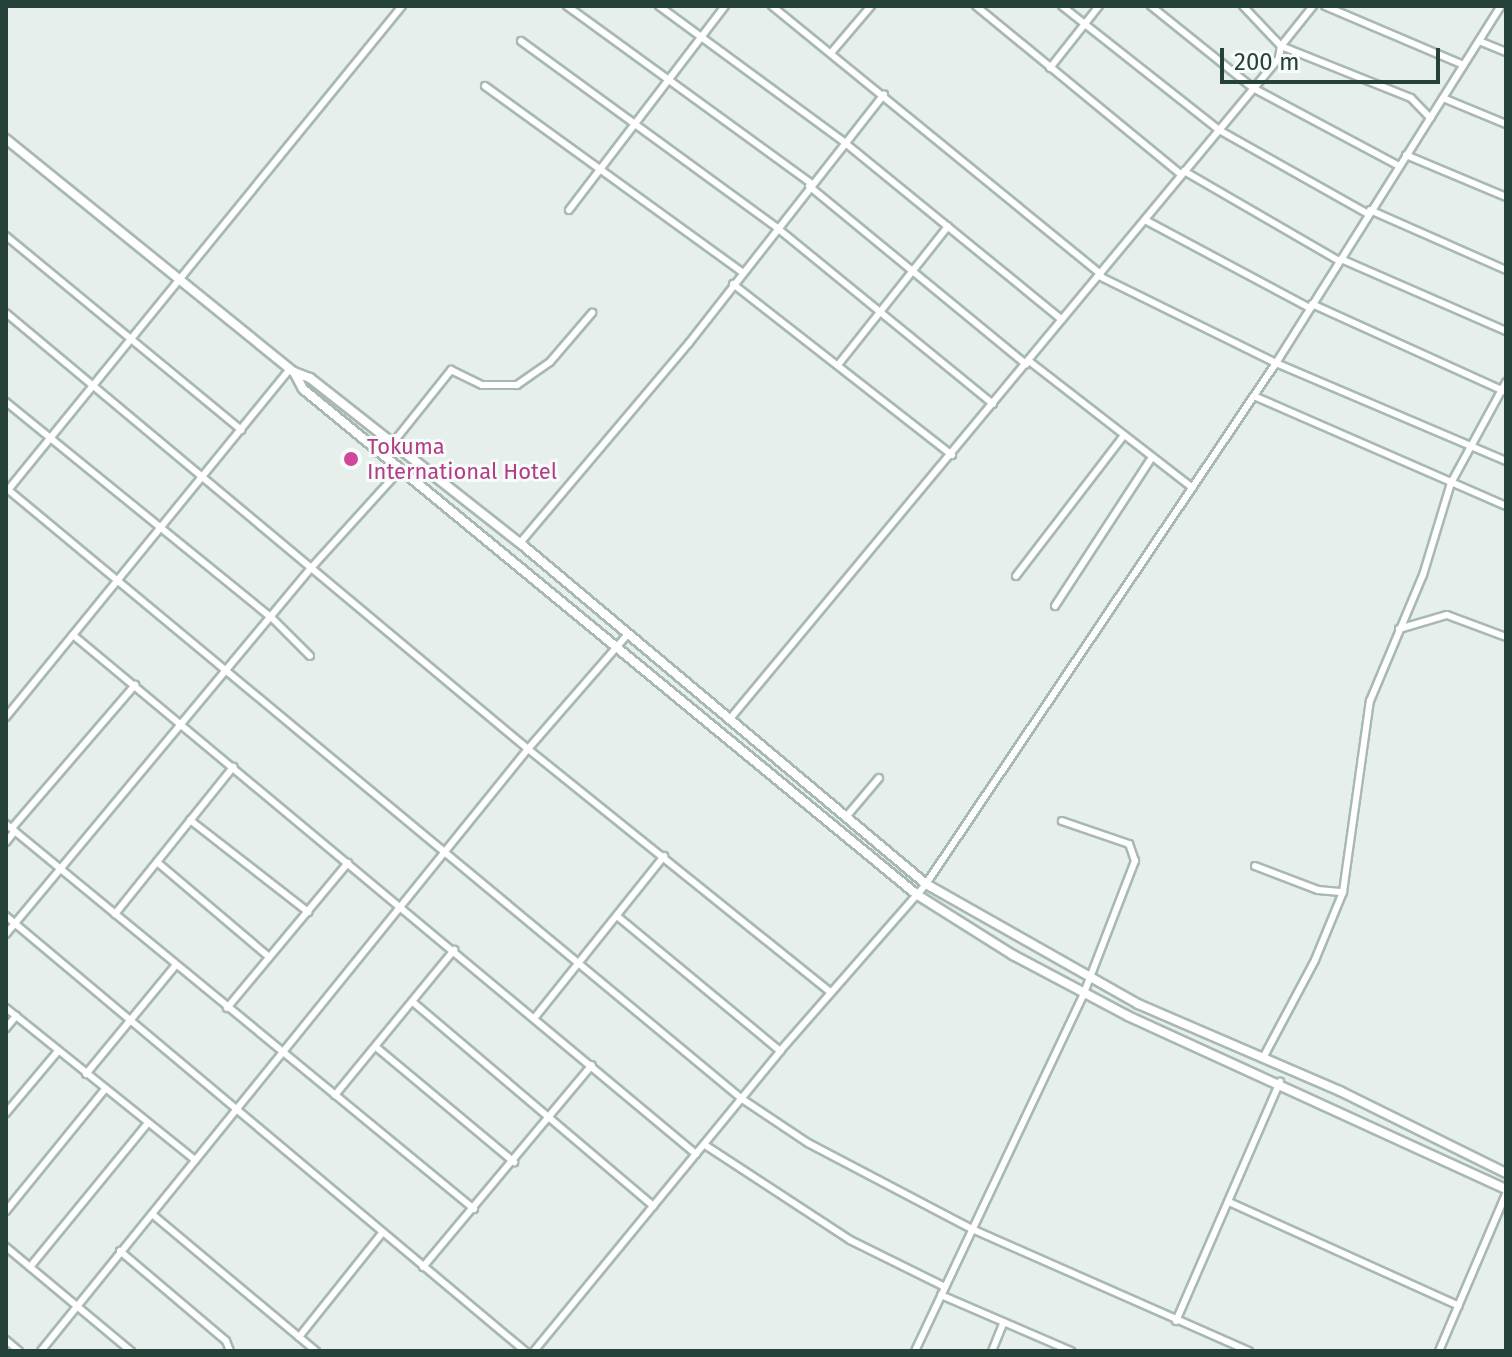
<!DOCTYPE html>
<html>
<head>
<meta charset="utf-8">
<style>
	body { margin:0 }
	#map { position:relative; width:1512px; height:1357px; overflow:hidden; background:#e6efeb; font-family:"Fira Sans",sans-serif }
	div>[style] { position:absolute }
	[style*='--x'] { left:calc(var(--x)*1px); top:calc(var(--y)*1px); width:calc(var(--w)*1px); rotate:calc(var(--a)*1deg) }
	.roads { filter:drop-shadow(2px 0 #a8b8b2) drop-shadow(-2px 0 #a8b8b2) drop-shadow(0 2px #a8b8b2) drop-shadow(0 -2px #a8b8b2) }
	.minor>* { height:6px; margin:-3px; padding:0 3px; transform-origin:3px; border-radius:3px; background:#fff }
	.secondary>* { height:8px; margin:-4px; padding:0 4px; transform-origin:4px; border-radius:4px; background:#fff }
	.dots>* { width:22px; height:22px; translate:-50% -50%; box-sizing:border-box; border:4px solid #f7fbf9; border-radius:50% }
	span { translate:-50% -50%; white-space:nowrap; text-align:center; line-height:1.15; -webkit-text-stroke:6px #f7fbf9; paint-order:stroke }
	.hotel-label { font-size:22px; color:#b23c85 }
	.left { translate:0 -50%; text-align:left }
	.frame { position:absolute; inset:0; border:8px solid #24423a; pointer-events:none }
	.scale { position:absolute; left:1220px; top:48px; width:220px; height:36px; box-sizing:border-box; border:4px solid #24423a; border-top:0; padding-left:10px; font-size:24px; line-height:28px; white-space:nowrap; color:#24423a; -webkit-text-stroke:6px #f7fbf9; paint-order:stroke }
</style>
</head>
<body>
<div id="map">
	<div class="roads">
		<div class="minor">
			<i style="--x:567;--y:6;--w:301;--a:36"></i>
			<i style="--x:659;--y:6;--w:230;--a:36.3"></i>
			<i style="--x:844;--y:142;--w:281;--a:39.2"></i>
			<i style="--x:772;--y:6;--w:424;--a:39.2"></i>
			<i style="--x:976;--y:6;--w:266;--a:39.4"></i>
			<i style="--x:1062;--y:6;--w:200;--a:38.3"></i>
			<i style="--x:1219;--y:130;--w:171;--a:29.4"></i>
			<i style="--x:1151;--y:6;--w:131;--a:38.8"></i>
			<i style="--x:1253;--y:88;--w:166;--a:28.1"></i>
			<i style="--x:1243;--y:6;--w:55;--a:46.5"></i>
			<i style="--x:1281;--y:46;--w:140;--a:21.8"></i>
			<i style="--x:1411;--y:98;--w:28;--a:46"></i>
			<i style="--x:1325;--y:6;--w:150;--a:23.1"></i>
			<i style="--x:521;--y:41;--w:316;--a:36.1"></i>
			<i style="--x:776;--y:227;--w:280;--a:39.2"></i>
			<i style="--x:1479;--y:41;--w:29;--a:22"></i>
			<i style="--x:831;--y:53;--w:62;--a:-49.6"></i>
			<i style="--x:1050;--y:68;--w:79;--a:-51.7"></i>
			<i style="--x:485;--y:86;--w:317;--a:35.9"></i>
			<i style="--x:1443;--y:98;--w:68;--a:22.4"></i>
			<i style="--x:1406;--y:155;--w:108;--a:22.8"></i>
			<i style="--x:1184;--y:171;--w:179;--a:30.1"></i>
			<i style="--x:809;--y:186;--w:281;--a:39.4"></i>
			<i style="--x:569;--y:210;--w:257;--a:-52.6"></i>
			<i style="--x:1370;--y:210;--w:149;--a:23.8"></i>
			<i style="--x:1145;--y:220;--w:187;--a:28.1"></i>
			<i style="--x:6;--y:236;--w:305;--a:39.5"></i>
			<i style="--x:1341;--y:259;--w:180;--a:23.6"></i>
			<i style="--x:1099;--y:276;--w:197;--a:26.2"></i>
			<i style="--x:1276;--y:363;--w:250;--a:23.1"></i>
			<i style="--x:733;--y:284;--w:278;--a:38"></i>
			<i style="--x:1312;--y:304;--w:213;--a:24.4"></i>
			<i style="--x:6;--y:313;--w:680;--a:39.87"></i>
			<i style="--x:528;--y:749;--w:388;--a:38.8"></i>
			<i style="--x:1029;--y:361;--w:207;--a:37.8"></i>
			<i style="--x:838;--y:365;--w:177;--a:-51.6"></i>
			<i style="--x:1254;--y:396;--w:275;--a:23.6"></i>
			<i style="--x:6;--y:402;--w:341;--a:39.1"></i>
			<i style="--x:271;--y:617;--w:55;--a:45"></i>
			<i style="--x:392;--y:444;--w:95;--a:-51.4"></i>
			<i style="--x:451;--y:370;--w:34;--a:26"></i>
			<i style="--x:482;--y:385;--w:35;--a:0"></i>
			<i style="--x:517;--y:385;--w:40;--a:-34.9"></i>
			<i style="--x:550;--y:362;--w:65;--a:-49.4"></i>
			<i style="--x:6;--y:488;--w:957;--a:39.7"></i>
			<i style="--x:742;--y:1099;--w:79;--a:33.7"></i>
			<i style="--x:808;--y:1143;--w:185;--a:27.7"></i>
			<i style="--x:972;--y:1229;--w:303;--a:23.8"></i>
			<i style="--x:8;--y:490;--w:624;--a:-50.85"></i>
			<i style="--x:520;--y:543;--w:262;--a:-49.8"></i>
			<i style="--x:689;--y:343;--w:316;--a:-51.9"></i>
			<i style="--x:1016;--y:576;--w:174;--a:-52.5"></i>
			<i style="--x:1055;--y:606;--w:174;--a:-56.9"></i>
			<i style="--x:1399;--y:629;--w:50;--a:-16.3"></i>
			<i style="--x:1447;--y:615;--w:63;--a:20.4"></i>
			<i style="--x:73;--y:635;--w:811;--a:39.8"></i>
			<i style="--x:6;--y:717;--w:449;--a:-50.8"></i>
			<i style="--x:729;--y:720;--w:861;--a:-50.28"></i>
			<i style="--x:1279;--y:58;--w:12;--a:-81"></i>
			<i style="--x:1281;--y:46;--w:51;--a:-51.3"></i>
			<i style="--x:846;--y:817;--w:51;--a:-49.8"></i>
			<i style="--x:190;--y:820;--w:150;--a:37.9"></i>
			<i style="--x:6;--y:824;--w:606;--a:39.44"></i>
			<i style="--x:12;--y:828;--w:189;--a:-49.3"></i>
			<i style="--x:6;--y:842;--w:14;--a:-51"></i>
			<i style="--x:157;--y:862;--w:147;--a:40.3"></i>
			<i style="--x:1255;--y:866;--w:67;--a:20.9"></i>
			<i style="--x:1318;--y:890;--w:25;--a:5"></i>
			<i style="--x:115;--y:914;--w:189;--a:-51.2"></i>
			<i style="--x:6;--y:916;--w:677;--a:39.97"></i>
			<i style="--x:617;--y:916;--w:212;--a:39.6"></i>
			<i style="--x:6;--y:934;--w:478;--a:-50.2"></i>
			<i style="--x:312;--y:567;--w:131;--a:-47.8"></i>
			<i style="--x:414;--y:1003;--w:314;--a:40.3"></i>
			<i style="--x:6;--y:1008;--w:243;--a:38.8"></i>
			<i style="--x:227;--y:1008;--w:189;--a:-50.2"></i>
			<i style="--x:536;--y:1016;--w:205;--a:-51.3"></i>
			<i style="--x:6;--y:1028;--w:16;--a:-50"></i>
			<i style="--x:376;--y:1047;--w:180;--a:39.8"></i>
			<i style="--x:1263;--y:1058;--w:111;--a:-62"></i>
			<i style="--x:1315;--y:960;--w:74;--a:-67.6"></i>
			<i style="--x:1343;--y:892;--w:193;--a:-82"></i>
			<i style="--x:1370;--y:701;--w:137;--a:-67.2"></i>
			<i style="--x:1423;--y:575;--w:96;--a:-73.1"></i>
			<i style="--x:1451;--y:483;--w:115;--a:-61.4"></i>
			<i style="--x:86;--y:1074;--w:140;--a:-50.5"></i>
			<i style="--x:335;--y:1095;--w:188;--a:-50.6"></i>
			<i style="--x:6;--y:1113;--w:81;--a:-50"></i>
			<i style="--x:705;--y:1145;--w:173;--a:33.2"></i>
			<i style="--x:850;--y:1240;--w:106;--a:26.3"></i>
			<i style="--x:1229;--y:1202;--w:252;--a:24.3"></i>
			<i style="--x:6;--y:1211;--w:157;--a:-50.9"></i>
			<i style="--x:152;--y:1214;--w:214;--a:39.9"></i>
			<i style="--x:6;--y:1247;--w:163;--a:39.8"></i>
			<i style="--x:120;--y:1251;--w:139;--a:40.3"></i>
			<i style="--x:226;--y:1341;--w:11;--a:68"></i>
			<i style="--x:30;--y:1267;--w:186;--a:-50.7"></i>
			<i style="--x:423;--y:1267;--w:263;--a:-50.1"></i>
			<i style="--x:941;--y:1295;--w:142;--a:23.3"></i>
			<i style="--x:1176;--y:1321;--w:261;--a:-66.5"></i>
			<i style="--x:299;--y:1337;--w:133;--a:-51.4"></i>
			<i style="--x:6;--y:1340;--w:17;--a:40"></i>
			<i style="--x:41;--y:1351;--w:774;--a:-51.03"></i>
			<i style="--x:528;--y:749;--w:152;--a:-49"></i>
			<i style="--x:534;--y:1351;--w:388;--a:-50.6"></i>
			<i style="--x:780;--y:1051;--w:222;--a:-48.8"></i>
			<i style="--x:926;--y:884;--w:628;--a:-56.11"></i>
			<i style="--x:1276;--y:363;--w:422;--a:-57.8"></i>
			<i style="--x:915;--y:1351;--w:396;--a:-64.7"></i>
			<i style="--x:1084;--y:993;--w:142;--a:-68.9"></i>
			<i style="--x:1135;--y:861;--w:18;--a:-109"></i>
			<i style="--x:1129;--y:844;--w:71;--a:-161.1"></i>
			<i style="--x:992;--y:1351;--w:31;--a:-68"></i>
			<i style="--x:1439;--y:1351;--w:171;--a:-66.9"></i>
		</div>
		<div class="secondary">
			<i style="--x:6;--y:139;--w:370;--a:39"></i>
			<i style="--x:294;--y:372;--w:17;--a:21"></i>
			<i style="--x:310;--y:378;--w:267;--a:38.2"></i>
			<i style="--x:520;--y:543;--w:530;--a:40.03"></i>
			<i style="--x:926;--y:884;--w:244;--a:29.5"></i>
			<i style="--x:1138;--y:1004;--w:220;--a:23.3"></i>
			<i style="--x:1340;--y:1091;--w:185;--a:26.3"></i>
			<i style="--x:294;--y:372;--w:19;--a:62"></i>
			<i style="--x:303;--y:389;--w:794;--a:39.48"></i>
			<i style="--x:916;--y:894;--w:115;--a:32.2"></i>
			<i style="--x:1013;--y:955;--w:130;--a:27.9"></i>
			<i style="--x:1128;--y:1016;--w:416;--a:24.6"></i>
		</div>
	</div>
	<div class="dots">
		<i style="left:351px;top:459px;background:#d1479c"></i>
	</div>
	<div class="hotel-label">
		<span class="left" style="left:367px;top:459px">Tokuma<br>International Hotel</span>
	</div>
	<div class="frame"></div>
	<div class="scale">200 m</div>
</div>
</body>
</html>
